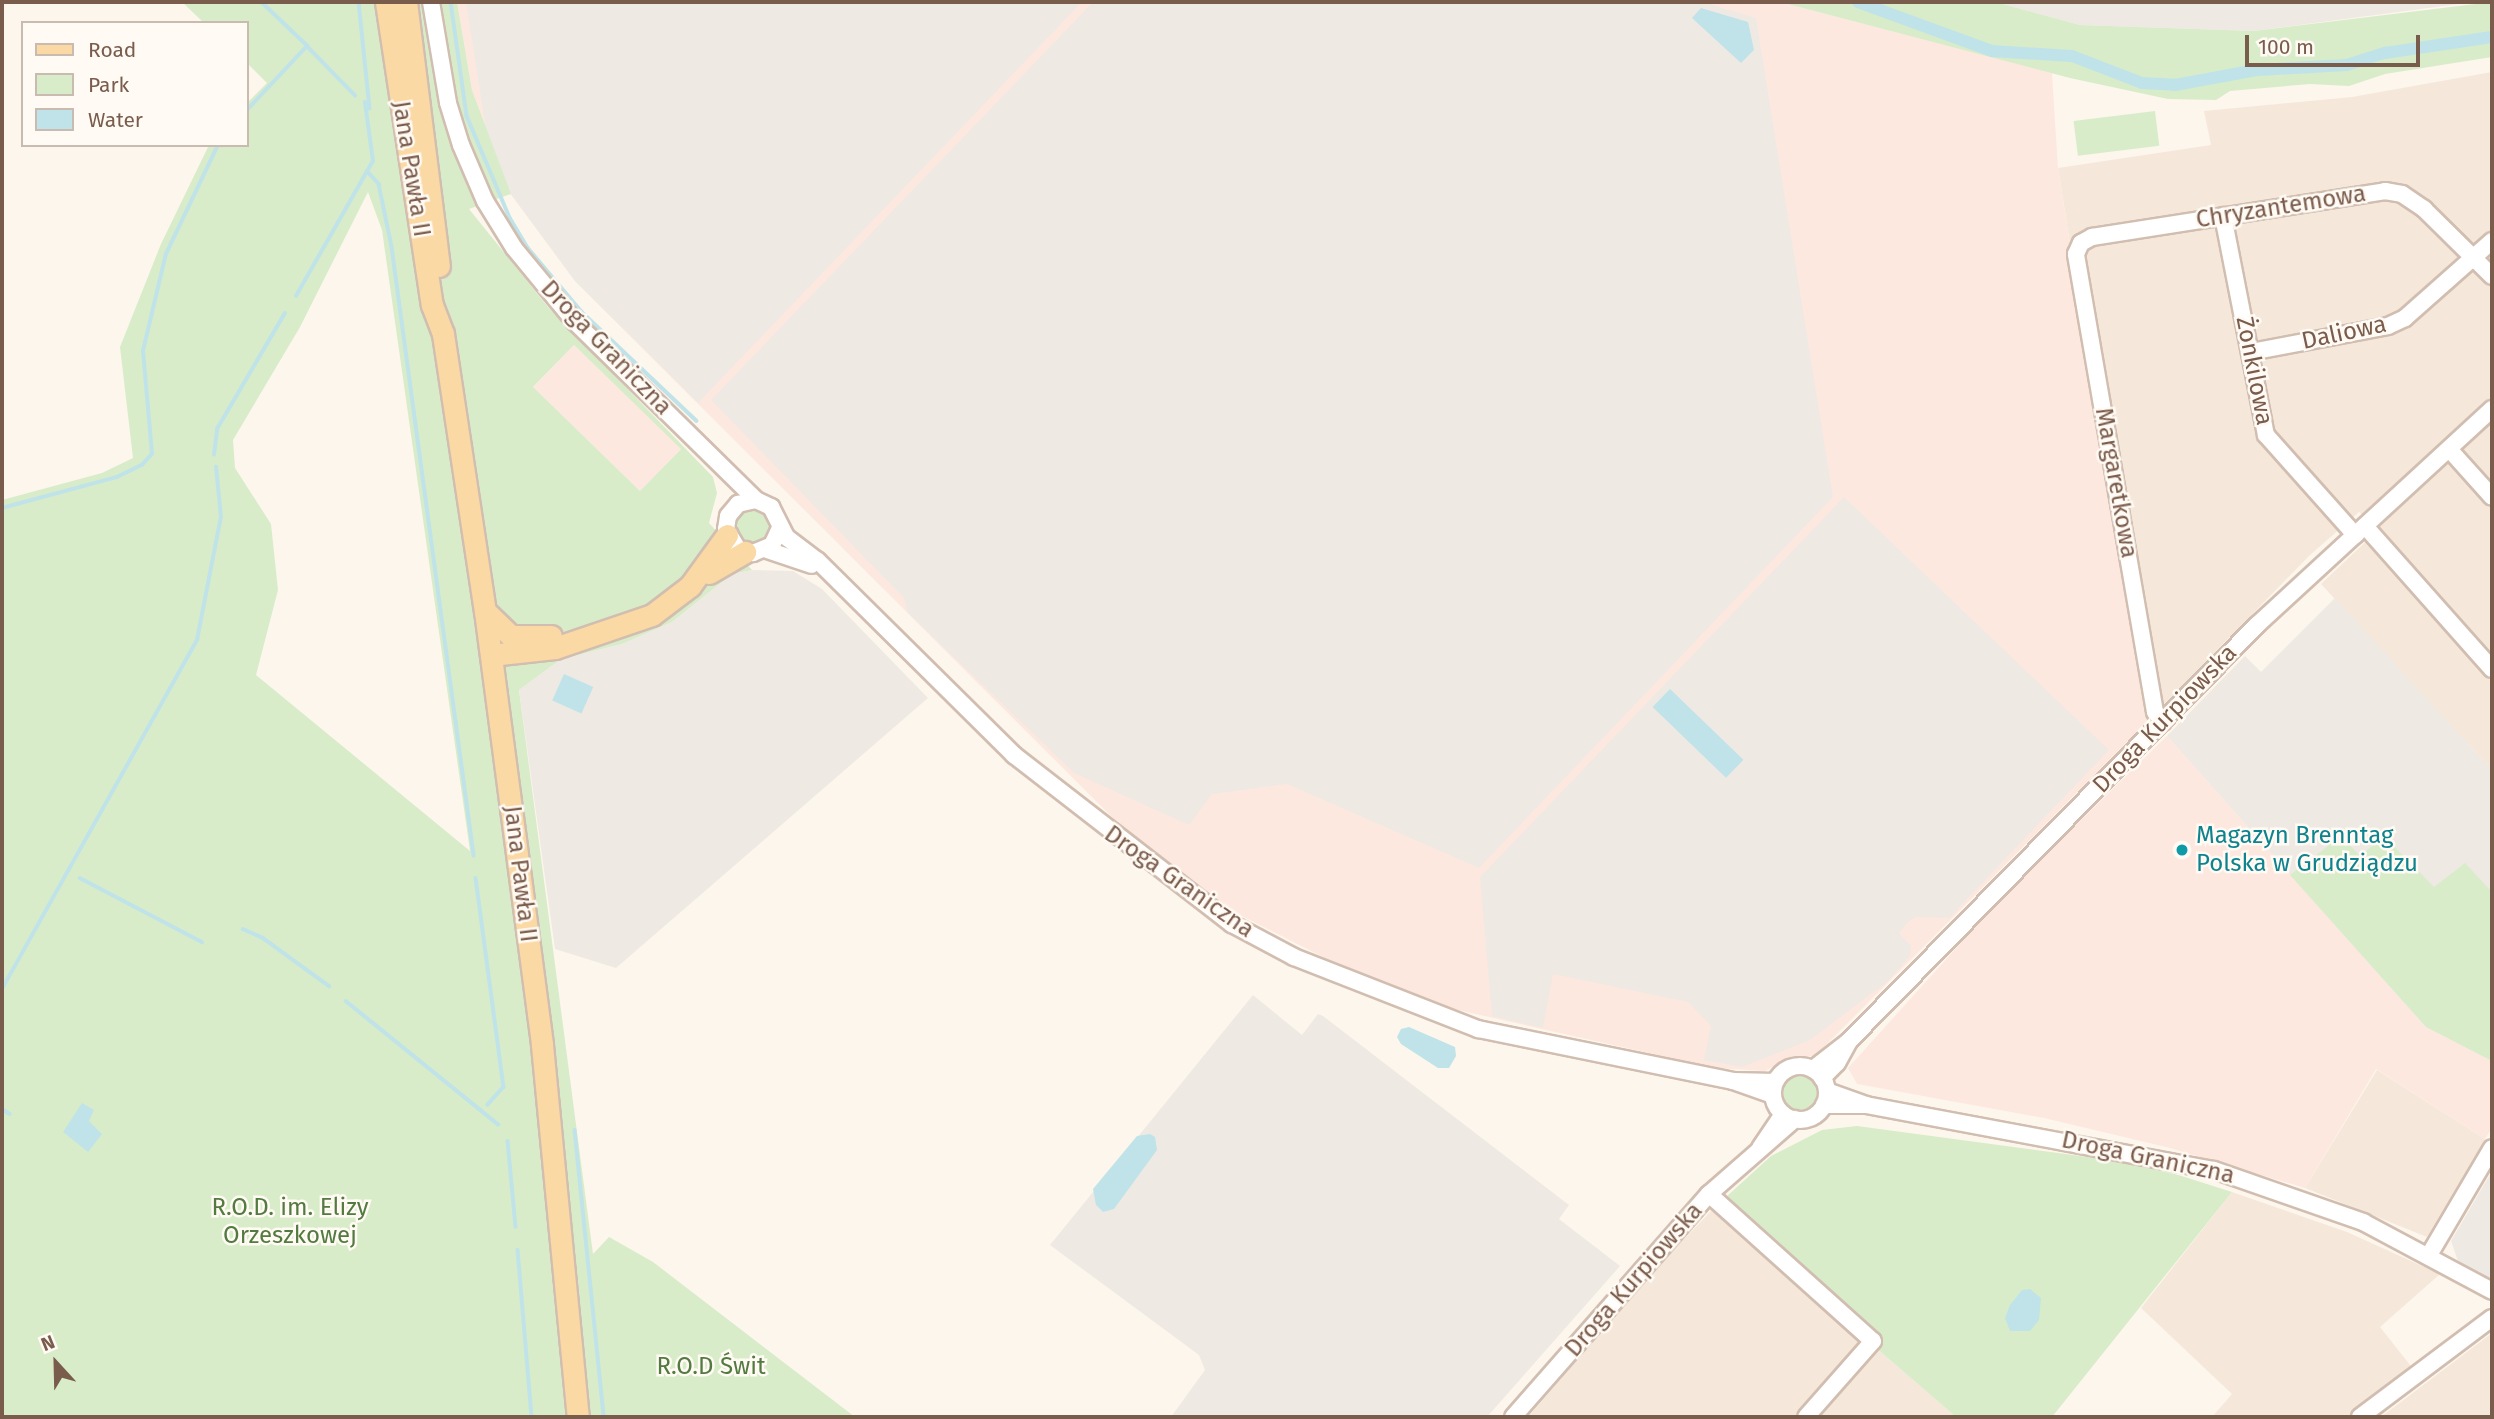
<!DOCTYPE html>
<html>
<head>
<meta charset="utf-8">
<style>
	body { margin:0 }
	#map { position:relative; width:2494px; height:1419px; overflow:hidden; background:#fdf6ec; font-family:"Fira Sans",sans-serif }
	div>[style] { position:absolute }
	[style*='--x'] { left:calc(var(--x)*1px); top:calc(var(--y)*1px); width:calc(var(--w)*1px); rotate:calc(var(--a)*1deg) }
	.residential>* { inset:0; background:#f5e8da }
	.commercial>* { inset:0; background:#fde8e0; transform-origin:0 0 }
	.industrial>* { inset:0; background:#efe9e4 }
	.green>* { inset:0; background:#d8ecc9; transform-origin:0 0 }
	.round { border-radius:50% }
	.water>* { inset:0; background:#bfe3e8; transform-origin:0 0 }
	.stream>* { height:3.5px; margin:-1.75px; padding:0 1.75px; transform-origin:1.75px; border-radius:1.75px; background:#bfe3e8 }
	.canal>* { height:12px; margin:-6px; padding:0 6px; transform-origin:6px; border-radius:6px; background:#bfe3e8 }
	.roads { filter:drop-shadow(2px 0 #d1beb0) drop-shadow(-2px 0 #d1beb0) drop-shadow(0 2px #d1beb0) drop-shadow(0 -2px #d1beb0) }
	.minor>* { height:16px; margin:-8px; padding:0 8px; transform-origin:8px; border-radius:8px; background:#fff }
	.minor>.ring { margin:-8px; padding:0; box-sizing:content-box; background:none; border:16px solid #fff; border-radius:50% }
	.major>* { height:21px; margin:-10.5px; padding:0 10.5px; transform-origin:10.5px; border-radius:10.5px; background:#fbd9a5 }
	.dots>* { width:19px; height:19px; translate:-50% -50%; box-sizing:border-box; border:4px solid #fffaf3; border-radius:50% }
	span { translate:-50% -50%; white-space:nowrap; text-align:center; line-height:1.15; -webkit-text-stroke:5px #fffaf3; paint-order:stroke }
	.street-label { font-size:24px; color:#7a5c4d }
	.culture-label { font-size:24px; color:#0d838f }
	.left { translate:0 -50%; text-align:left }
	.park-label { font-size:24px; color:#537a41 }
	.frame { position:absolute; inset:0; border:4px solid #7a5c4d; pointer-events:none }
	.legend { position:absolute; left:21px; top:21px; width:228px; height:126px; box-sizing:border-box; background:#fffaf3; border:2px solid #cabbb1; margin:0; padding:9px 12px; list-style:none; font-size:21px; color:#7a5c4d }
	.legend li { display:flex; align-items:center; gap:14px; height:35px }
	.legend b { width:35px; border:2px solid #cabbb1 }
	.north { position:absolute; left:21px; top:1328px; width:70px; height:70px; -webkit-text-stroke:5px #fffaf3; paint-order:stroke; rotate:338deg; font-size:19px; font-weight:700; line-height:28px; text-align:center; color:#7a5c4d }
	.north::after { content:''; display:block; margin:auto; width:24px; height:32px; background:#7a5c4d; clip-path:polygon(50% 0,100% 100%,50% 72%,0 100%) }
	.scale { position:absolute; left:2245px; top:35px; width:175px; height:32px; box-sizing:border-box; border:4px solid #7a5c4d; border-top:0; padding-left:9px; font-size:21px; line-height:24px; white-space:nowrap; color:#7a5c4d; -webkit-text-stroke:5px #fffaf3; paint-order:stroke }
</style>
</head>
<body>
<div id="map">
	<div class="residential">
		<i style="clip-path:polygon(2492px 72px,2492px 770px,2321px 584px,2378px 530px,2359px 512px,2309px 556px,2146px 723px,2058px 168px,2211px 145px,2204px 111px,2352px 97px)"></i>
		<i style="clip-path:polygon(2377px 1070px,2485px 1139px,2427px 1237px,2305px 1188px)"></i>
		<i style="clip-path:polygon(2232px 1192px,2347px 1232px,2440px 1274px,2380px 1327px,2414px 1370px,2352px 1417px,2212px 1417px,2232px 1394px,2141px 1308px)"></i>
		<i style="clip-path:polygon(1714px 1208px,1956px 1417px,1528px 1417px,1660px 1264px)"></i>
		<i style="clip-path:polygon(2492px 1333px,2492px 1417px,2381px 1417px)"></i>
	</div>
	<div class="commercial">
		<i style="clip-path:polygon(457px 2px,1780px 2px,2052px 73px,2058px 168px,2146px 723px,1815px 1056px,1792px 1056px,1765px 1071px,1716px 1068px,1431px 1004px,1363px 977px,1236px 913px,1133px 838px,575px 281px,511px 194px,472px 90px)"></i>
		<i style="left:574px;top:345px;width:149px;height:59px;rotate:44deg"></i>
		<i style="clip-path:polygon(2167px 736px,2426px 1027px,2492px 1061px,2492px 1128px,2485px 1139px,2376px 1069px,2305px 1188px,2170px 1148px,2044px 1118px,1857px 1084px,1848px 1068px,2005px 894px)"></i>
	</div>
	<div class="industrial">
		<i style="clip-path:polygon(466px 2px,1082px 2px,698px 403px,575px 281px,492px 169px)"></i>
		<i style="clip-path:polygon(1093px 2px,1703px 2px,1756px 18px,1833px 497px,1479px 868px,1287px 784px,1212px 794px,1189px 825px,1074px 773px,908px 613px,904px 598px,711px 400px)"></i>
		<i style="clip-path:polygon(1995px 2px,2474px 2px,2254px 31px,2080px 25px)"></i>
		<i style="clip-path:polygon(1844px 497px,2109px 750px,1949px 918px,1916px 917px,1908px 922px,1899px 933px,1911px 946px,1910px 956px,1887px 982px,1810px 1040px,1742px 1067px,1704px 1060px,1711px 1026px,1688px 1002px,1553px 974px,1543px 1028px,1492px 1016px,1480px 877px)"></i>
		<i style="clip-path:polygon(752px 570px,793px 571px,822px 589px,928px 698px,616px 968px,555px 949px,519px 690px,561px 659px,622px 644px,672px 622px,732px 574px)"></i>
		<i style="clip-path:polygon(2335px 598px,2492px 770px,2492px 1061px,2426px 1027px,2167px 736px,2245px 656px,2261px 672px)"></i>
		<i style="clip-path:polygon(1253px 995px,1302px 1035px,1318px 1014px,1323px 1016px,1569px 1205px,1559px 1219px,1620px 1266px,1487px 1417px,1171px 1417px,1205px 1370px,1199px 1355px,1050px 1245px)"></i>
		<i style="clip-path:polygon(2492px 1171px,2492px 1280px,2458px 1261px,2451px 1241px)"></i>
	</div>
	<div class="green">
		<i style="clip-path:polygon(evenodd,182px 2px,457px 2px,472px 90px,511px 194px,469px 209px,548px 307px,713px 477px,717px 493px,709px 523px,752px 570px,732px 574px,672px 622px,622px 644px,561px 659px,519px 690px,593px 1254px,609px 1237px,653px 1262px,855px 1417px,2px 1417px,2px 500px,102px 473px,133px 458px,120px 347px,161px 244px,209px 145px,247px 145px,247px 103px,267px 83px,247px 63px,247px 23px,204px 23px,182px 2px,368px 192px,382px 230px,470px 851px,256px 675px,278px 590px,271px 524px,235px 468px,233px 440px,300px 327px,368px 192px,182px 2px,574px 345px,681px 449px,640px 491px,533px 387px,574px 345px)"></i>
		<i style="clip-path:polygon(1780px 2px,1995px 2px,2080px 25px,2254px 31px,2492px 2px,2492px 57px,2385px 74px,2349px 86px,2310px 84px,2230px 91px,2216px 100px,2168px 99px,2070px 78px)"></i>
		<i style="left:2155px;top:111px;width:35px;height:82px;rotate:83deg"></i>
		<i class="round" style="left:735px;top:510px;width:34px;height:34px"></i>
		<i style="clip-path:polygon(2341px 836px,2360px 856px,2384px 836px,2434px 887px,2465px 863px,2492px 892px,2492px 1061px,2426px 1027px,2290px 875px)"></i>
		<i class="round" style="left:1783px;top:1076px;width:34px;height:34px"></i>
		<i style="clip-path:polygon(1857px 1126px,2147px 1165px,2232px 1192px,2052px 1417px,1956px 1417px,1714px 1208px,1771px 1156px,1822px 1130px)"></i>
	</div>
	<div class="water">
		<i style="clip-path:polygon(1701px 8px,1748px 22px,1754px 50px,1741px 63px,1692px 18px)"></i>
		<i style="left:564px;top:674px;width:32px;height:29px;rotate:24deg"></i>
		<i style="left:1670px;top:689px;width:102px;height:25px;rotate:44deg"></i>
		<i style="clip-path:polygon(1409px 1027px,1455px 1047px,1456px 1056px,1449px 1068px,1438px 1068px,1401px 1044px,1397px 1037px,1401px 1029px)"></i>
		<i style="clip-path:polygon(82px 1103px,94px 1110px,89px 1121px,102px 1134px,88px 1152px,63px 1132px)"></i>
		<i style="clip-path:polygon(1150px 1134px,1155px 1137px,1157px 1150px,1114px 1209px,1103px 1212px,1096px 1205px,1093px 1189px,1137px 1136px)"></i>
		<i style="clip-path:polygon(2030px 1289px,2041px 1298px,2039px 1320px,2030px 1331px,2010px 1331px,2005px 1318px,2010px 1305px,2022px 1290px)"></i>
	</div>
	<div class="stream">
		<i style="--x:359;--y:2;--w:107;--a:84.1"></i>
		<i style="--x:451;--y:2;--w:115;--a:82"></i>
		<i style="--x:467;--y:116;--w:111;--a:67.1"></i>
		<i style="--x:510;--y:218;--w:35;--a:59"></i>
		<i style="--x:528;--y:248;--w:84;--a:49.8"></i>
		<i style="--x:582;--y:312;--w:158;--a:43.5"></i>
		<i style="--x:307;--y:46;--w:69;--a:45.6"></i>
		<i style="--x:247;--y:110;--w:88;--a:-46.8"></i>
		<i style="--x:307;--y:46;--w:64;--a:-136.3"></i>
		<i style="--x:367;--y:171;--w:18;--a:47"></i>
		<i style="--x:379;--y:184;--w:64;--a:78.3"></i>
		<i style="--x:392;--y:247;--w:614;--a:82.32"></i>
		<i style="--x:296;--y:296;--w:155;--a:-60.3"></i>
		<i style="--x:373;--y:161;--w:59;--a:-97.9"></i>
		<i style="--x:214;--y:455;--w:26;--a:-83"></i>
		<i style="--x:217;--y:429;--w:134;--a:-59.6"></i>
		<i style="--x:2;--y:508;--w:119;--a:-15.1"></i>
		<i style="--x:117;--y:477;--w:28;--a:-26"></i>
		<i style="--x:142;--y:465;--w:15;--a:-48"></i>
		<i style="--x:152;--y:454;--w:103;--a:-95"></i>
		<i style="--x:143;--y:351;--w:100;--a:-76.7"></i>
		<i style="--x:166;--y:254;--w:121;--a:-64.5"></i>
		<i style="--x:80;--y:878;--w:138;--a:27.7"></i>
		<i style="--x:476;--y:878;--w:211;--a:82.4"></i>
		<i style="--x:504;--y:1087;--w:24;--a:132"></i>
		<i style="--x:243;--y:929;--w:22;--a:24"></i>
		<i style="--x:263;--y:938;--w:82;--a:36"></i>
		<i style="--x:2;--y:989;--w:400;--a:-60.8"></i>
		<i style="--x:197;--y:640;--w:125;--a:-79"></i>
		<i style="--x:221;--y:517;--w:50;--a:-95.7"></i>
		<i style="--x:346;--y:1001;--w:196;--a:39"></i>
		<i style="--x:2;--y:1109;--w:9;--a:32"></i>
		<i style="--x:575;--y:1130;--w:288;--a:84.2"></i>
		<i style="--x:508;--y:1141;--w:86;--a:84.7"></i>
		<i style="--x:518;--y:1250;--w:168;--a:85.2"></i>
	</div>
	<div class="canal">
		<i style="--x:1858;--y:2;--w:143;--a:20.1"></i>
		<i style="--x:1992;--y:51;--w:80;--a:3.6"></i>
		<i style="--x:2072;--y:56;--w:75;--a:21.1"></i>
		<i style="--x:2142;--y:83;--w:33;--a:3"></i>
		<i style="--x:2175;--y:85;--w:83;--a:-10.4"></i>
		<i style="--x:2257;--y:70;--w:90;--a:-3.2"></i>
		<i style="--x:2347;--y:65;--w:40;--a:-18"></i>
		<i style="--x:2385;--y:53;--w:108;--a:-8.5"></i>
	</div>
	<div class="roads">
		<div class="minor">
			<i style="--x:431;--y:2;--w:102;--a:80.4"></i>
			<i style="--x:448;--y:103;--w:44;--a:72.8"></i>
			<i style="--x:461;--y:145;--w:61;--a:66.8"></i>
			<i style="--x:485;--y:201;--w:55;--a:58.3"></i>
			<i style="--x:514;--y:248;--w:96;--a:50.5"></i>
			<i style="--x:575;--y:322;--w:254;--a:44.5"></i>
			<i style="--x:2223;--y:216;--w:223;--a:78.9"></i>
			<i style="--x:2266;--y:435;--w:134;--a:48.3"></i>
			<i style="--x:2251;--y:352;--w:139;--a:-10.7"></i>
			<i style="--x:2388;--y:326;--w:19;--a:-25"></i>
			<i style="--x:2405;--y:318;--w:116;--a:-41.5"></i>
			<i style="--x:2449;--y:449;--w:64;--a:48.1"></i>
			<i style="--x:2365;--y:526;--w:191;--a:48.4"></i>
			<i style="--x:780;--y:528;--w:19;--a:115"></i>
			<i style="--x:772;--y:545;--w:21;--a:157"></i>
			<i style="--x:753;--y:553;--w:16;--a:-165"></i>
			<i style="--x:738;--y:549;--w:23;--a:-121"></i>
			<i style="--x:726;--y:529;--w:13;--a:-81"></i>
			<i style="--x:728;--y:516;--w:16;--a:-50"></i>
			<i style="--x:738;--y:504;--w:18;--a:-13"></i>
			<i style="--x:756;--y:500;--w:17;--a:25"></i>
			<i style="--x:771;--y:507;--w:34;--a:63"></i>
			<i style="--x:786;--y:537;--w:40;--a:37"></i>
			<i style="--x:818;--y:561;--w:276;--a:44.7"></i>
			<i style="--x:1014;--y:755;--w:276;--a:37.8"></i>
			<i style="--x:1232;--y:924;--w:70;--a:28"></i>
			<i style="--x:1294;--y:957;--w:198;--a:21.4"></i>
			<i style="--x:1478;--y:1029;--w:260;--a:11.5"></i>
			<i style="--x:1733;--y:1081;--w:42;--a:19.3"></i>
			<i style="--x:767;--y:550;--w:47;--a:18.4"></i>
			<i style="--x:2163;--y:722;--w:13;--a:-129"></i>
			<i style="--x:2155;--y:712;--w:465;--a:-99.8"></i>
			<i style="--x:2076;--y:254;--w:12;--a:-66"></i>
			<i style="--x:2081;--y:243;--w:13;--a:-29"></i>
			<i style="--x:2092;--y:237;--w:297;--a:-8.9"></i>
			<i style="--x:2385;--y:191;--w:17;--a:10"></i>
			<i style="--x:2402;--y:194;--w:27;--a:34"></i>
			<i style="--x:2424;--y:209;--w:95;--a:44.6"></i>
			<i class="ring" style="left:1773px;top:1066px;width:38px;height:38px"></i>
			<i style="--x:1813;--y:1069;--w:46;--a:-37.9"></i>
			<i style="--x:1849;--y:1041;--w:583;--a:-45.56"></i>
			<i style="--x:2257;--y:625;--w:319;--a:-42.6"></i>
			<i style="--x:1822;--y:1078;--w:21;--a:-45"></i>
			<i style="--x:1837;--y:1063;--w:25;--a:-61"></i>
			<i style="--x:1733;--y:1081;--w:42;--a:1.4"></i>
			<i style="--x:1827;--y:1091;--w:41;--a:19.7"></i>
			<i style="--x:1866;--y:1105;--w:354;--a:10.6"></i>
			<i style="--x:2214;--y:1170;--w:158;--a:19.2"></i>
			<i style="--x:2363;--y:1222;--w:146;--a:28.1"></i>
			<i style="--x:1824;--y:1105;--w:42;--a:0"></i>
			<i style="--x:1760;--y:1148;--w:41;--a:-55.9"></i>
			<i style="--x:1709;--y:1194;--w:220;--a:41.9"></i>
			<i style="--x:1873;--y:1341;--w:101;--a:131.4"></i>
			<i style="--x:2429;--y:1255;--w:124;--a:-59.5"></i>
			<i style="--x:1513;--y:1417;--w:297;--a:-48.7"></i>
			<i style="--x:1709;--y:1194;--w:114;--a:-41.1"></i>
			<i style="--x:2360;--y:1417;--w:165;--a:-36.9"></i>
		</div>
		<div class="major">
			<i style="--x:386;--y:2;--w:306;--a:81.4"></i>
			<i style="--x:432;--y:305;--w:31;--a:69"></i>
			<i style="--x:443;--y:334;--w:280;--a:81.4"></i>
			<i style="--x:485;--y:611;--w:438;--a:82.5"></i>
			<i style="--x:542;--y:1045;--w:374;--a:84.5"></i>
			<i style="--x:406;--y:2;--w:266;--a:82.9"></i>
			<i style="--x:709;--y:573;--w:42;--a:-30.3"></i>
			<i style="--x:485;--y:611;--w:36;--a:44"></i>
			<i style="--x:511;--y:636;--w:40;--a:0"></i>
			<i style="--x:491;--y:655;--w:64;--a:-6.2"></i>
			<i style="--x:555;--y:648;--w:102;--a:-18.8"></i>
			<i style="--x:652;--y:615;--w:48;--a:-37.3"></i>
			<i style="--x:690;--y:586;--w:63;--a:-54"></i>
		</div>
	</div>
	<div class="dots">
		<i style="left:2182px;top:850px;background:#0f9aa8"></i>
	</div>
	<div class="street-label">
		<span style="left:411px;top:169px;rotate:81deg">Jana Pawła II</span>
		<span style="left:2281px;top:207px;rotate:-9deg">Chryzantemowa</span>
		<span style="left:2344px;top:333px;rotate:-12deg">Daliowa</span>
		<span style="left:606px;top:348px;rotate:46deg">Droga Graniczna</span>
		<span style="left:2254px;top:371px;rotate:79deg">Żonkilowa</span>
		<span style="left:2116px;top:483px;rotate:80deg">Margaretkowa</span>
		<span style="left:2165px;top:719px;rotate:-46deg">Droga Kurpiowska</span>
		<span style="left:520px;top:874px;rotate:83deg">Jana Pawła II</span>
		<span style="left:1179px;top:882px;rotate:35deg">Droga Graniczna</span>
		<span style="left:2148px;top:1158px;rotate:12deg">Droga Graniczna</span>
		<span style="left:1634px;top:1280px;rotate:-49deg">Droga Kurpiowska</span>
	</div>
	<div class="culture-label">
		<span class="left" style="left:2196px;top:850px">Magazyn Brenntag<br>Polska w Grudziądzu</span>
	</div>
	<div class="park-label">
		<span style="left:290px;top:1222px">R.O.D. im. Elizy<br>Orzeszkowej</span>
		<span style="left:711px;top:1367px">R.O.D Świt</span>
	</div>
	<div class="frame"></div>
	<ul class="legend">
	<li><b style="height:9px;background:#fbd9a5"></b>Road</li>
	<li><b style="height:19px;background:#d8ecc9"></b>Park</li>
	<li><b style="height:19px;background:#bfe3e8"></b>Water</li>
	</ul>
	<div class="north">N</div>
	<div class="scale">100 m</div>
</div>
</body>
</html>
